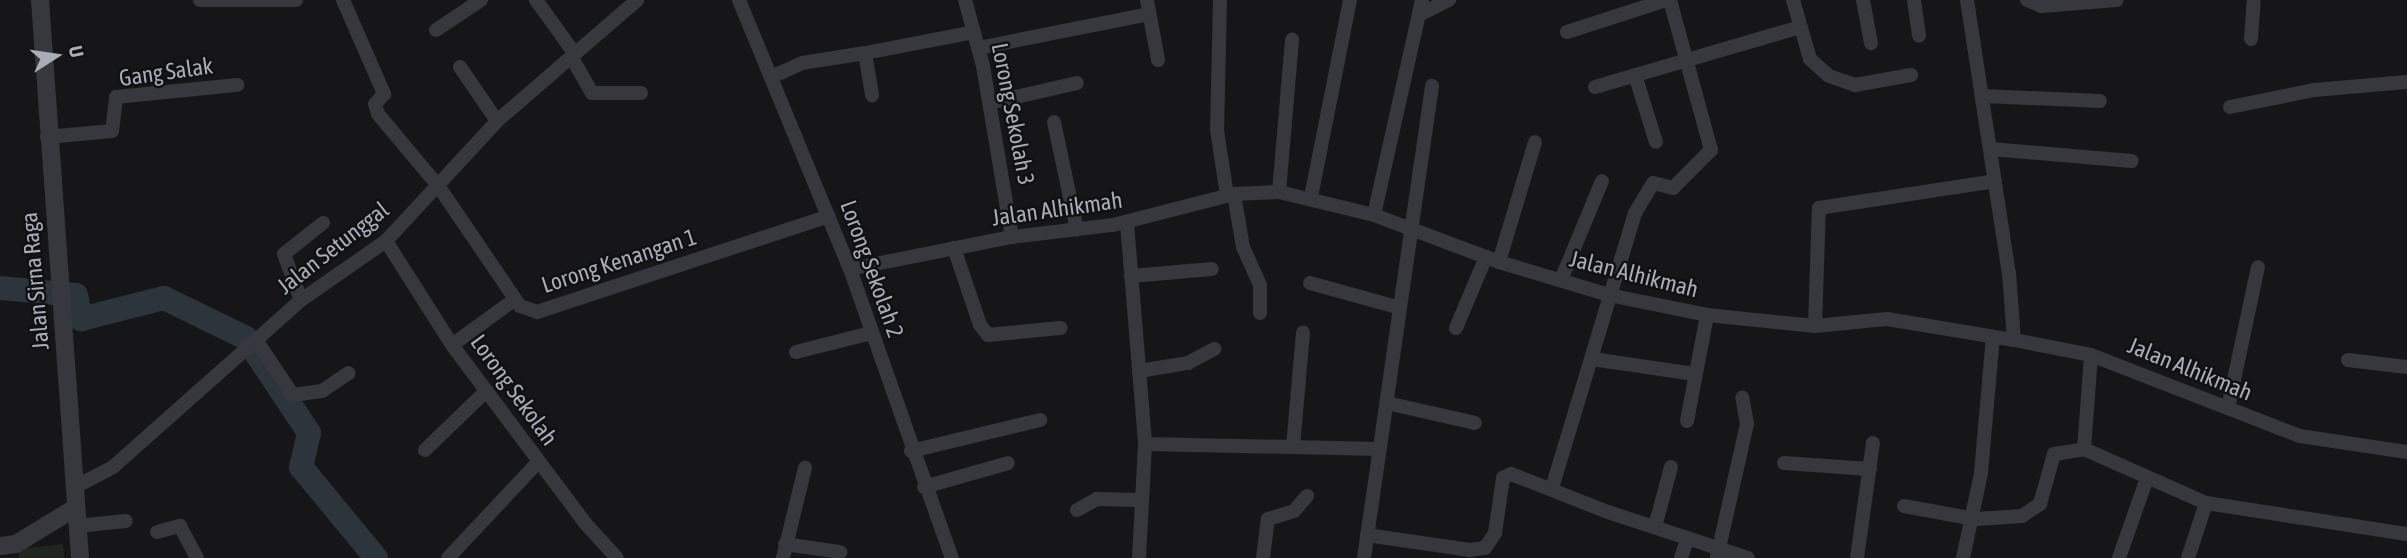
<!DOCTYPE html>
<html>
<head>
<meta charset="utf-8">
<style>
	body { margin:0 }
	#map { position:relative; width:2407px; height:558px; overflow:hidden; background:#161618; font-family:"Asap Condensed",sans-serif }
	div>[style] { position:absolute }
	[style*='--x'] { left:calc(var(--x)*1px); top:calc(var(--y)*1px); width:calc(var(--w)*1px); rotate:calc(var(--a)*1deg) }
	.green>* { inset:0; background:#1e261f }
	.river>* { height:24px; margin:-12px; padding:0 12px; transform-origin:12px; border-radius:12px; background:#2c353c }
	.minor>* { height:14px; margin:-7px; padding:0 7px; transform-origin:7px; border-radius:7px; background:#37383d }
	.tertiary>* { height:18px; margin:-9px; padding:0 9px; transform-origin:9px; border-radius:9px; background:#37383d }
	span { translate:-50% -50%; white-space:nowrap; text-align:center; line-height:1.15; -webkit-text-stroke:5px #111113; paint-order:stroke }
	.street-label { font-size:23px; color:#a8adb8 }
	.north { position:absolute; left:21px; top:21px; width:70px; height:70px; -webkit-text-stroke:5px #111113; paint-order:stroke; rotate:78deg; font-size:19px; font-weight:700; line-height:28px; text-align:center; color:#a8adb8 }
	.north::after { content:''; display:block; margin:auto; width:24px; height:32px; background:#a8adb8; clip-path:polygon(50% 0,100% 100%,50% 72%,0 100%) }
</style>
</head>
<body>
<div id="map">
	<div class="green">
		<i style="clip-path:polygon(63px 544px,64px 558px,19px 558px,18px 549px)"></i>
	</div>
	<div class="river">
		<i style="--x:0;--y:288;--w:76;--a:5.3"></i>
		<i style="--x:76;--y:295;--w:25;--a:78"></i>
		<i style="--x:81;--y:319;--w:86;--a:-14.2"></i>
		<i style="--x:164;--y:298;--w:91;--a:26"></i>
		<i style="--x:246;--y:338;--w:114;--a:56.4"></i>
		<i style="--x:309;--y:433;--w:35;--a:103"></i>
		<i style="--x:301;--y:467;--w:118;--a:50.5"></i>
	</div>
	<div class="minor">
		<i style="--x:200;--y:0;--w:96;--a:0"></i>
		<i style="--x:343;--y:0;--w:103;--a:66.4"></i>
		<i style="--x:384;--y:94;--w:13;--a:132"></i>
		<i style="--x:375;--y:104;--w:10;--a:73"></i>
		<i style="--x:378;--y:114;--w:95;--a:50.1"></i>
		<i style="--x:439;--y:187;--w:144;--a:55.8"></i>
		<i style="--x:520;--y:306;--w:18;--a:19"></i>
		<i style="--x:537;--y:312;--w:307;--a:-18.2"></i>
		<i style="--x:536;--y:0;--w:67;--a:54.2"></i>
		<i style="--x:739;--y:0;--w:291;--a:67.6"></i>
		<i style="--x:850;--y:269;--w:306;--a:70.6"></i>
		<i style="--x:965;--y:0;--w:68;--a:74.7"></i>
		<i style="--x:983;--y:66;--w:173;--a:80.4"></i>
		<i style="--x:1147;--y:0;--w:61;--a:79.6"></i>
		<i style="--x:1220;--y:0;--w:130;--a:91.3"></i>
		<i style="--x:1217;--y:130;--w:66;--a:81.3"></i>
		<i style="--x:1793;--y:0;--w:61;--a:73.9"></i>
		<i style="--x:1810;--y:59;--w:25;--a:42"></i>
		<i style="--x:1829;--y:76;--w:28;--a:19"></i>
		<i style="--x:1855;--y:85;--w:57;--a:-10.1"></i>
		<i style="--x:1863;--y:0;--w:44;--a:79.5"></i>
		<i style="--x:1914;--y:0;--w:36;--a:82"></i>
		<i style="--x:1967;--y:0;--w:276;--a:81.3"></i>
		<i style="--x:2009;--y:273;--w:67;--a:85.7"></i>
		<i style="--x:2027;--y:0;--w:15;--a:23"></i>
		<i style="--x:2041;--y:6;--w:76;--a:-4.5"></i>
		<i style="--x:1419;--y:15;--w:34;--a:-27"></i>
		<i style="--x:436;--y:30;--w:54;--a:-33.7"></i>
		<i style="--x:1567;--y:32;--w:104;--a:-17.9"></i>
		<i style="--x:2251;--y:39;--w:39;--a:-86"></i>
		<i style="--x:978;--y:48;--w:174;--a:-11.2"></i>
		<i style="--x:865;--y:53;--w:111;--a:-10.9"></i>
		<i style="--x:572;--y:58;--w:40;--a:60.3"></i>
		<i style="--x:592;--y:93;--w:49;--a:0"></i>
		<i style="--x:460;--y:67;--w:65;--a:55.6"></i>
		<i style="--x:1635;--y:75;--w:70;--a:72.6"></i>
		<i style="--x:771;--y:77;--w:34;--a:-24"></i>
		<i style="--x:802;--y:63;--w:64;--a:-9"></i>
		<i style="--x:865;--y:53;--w:43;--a:80.5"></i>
		<i style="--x:1595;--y:87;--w:214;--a:-16.3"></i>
		<i style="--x:1982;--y:96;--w:118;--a:2.4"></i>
		<i style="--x:989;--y:103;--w:90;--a:-12.8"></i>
		<i style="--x:2230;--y:107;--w:86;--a:-11.4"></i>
		<i style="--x:2314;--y:90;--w:93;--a:-4.9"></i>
		<i style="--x:1054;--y:122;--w:110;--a:78"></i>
		<i style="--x:47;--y:137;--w:65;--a:-5.3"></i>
		<i style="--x:112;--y:131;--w:34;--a:-83"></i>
		<i style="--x:116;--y:97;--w:122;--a:-5.7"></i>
		<i style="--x:1991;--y:149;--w:141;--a:4.9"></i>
		<i style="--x:1279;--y:192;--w:153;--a:-85.1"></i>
		<i style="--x:1234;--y:194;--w:54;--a:80.4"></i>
		<i style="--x:1243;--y:247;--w:42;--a:65.9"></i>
		<i style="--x:1260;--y:285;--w:28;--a:90"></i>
		<i style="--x:1311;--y:197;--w:201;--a:-78.8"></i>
		<i style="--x:1374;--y:215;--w:220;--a:-77.4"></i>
		<i style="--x:1127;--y:223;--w:222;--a:85.3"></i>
		<i style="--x:1145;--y:444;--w:114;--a:93"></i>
		<i style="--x:386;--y:241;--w:123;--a:57.6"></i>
		<i style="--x:452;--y:345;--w:222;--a:53.2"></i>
		<i style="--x:585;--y:523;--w:47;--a:47.6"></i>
		<i style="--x:954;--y:248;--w:81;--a:71.3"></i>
		<i style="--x:980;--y:325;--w:13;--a:51"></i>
		<i style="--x:988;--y:335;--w:73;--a:-5.5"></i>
		<i style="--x:1499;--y:262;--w:125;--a:-73.3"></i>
		<i style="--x:850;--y:269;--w:165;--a:-11.2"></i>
		<i style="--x:1012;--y:237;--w:102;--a:-6.8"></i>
		<i style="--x:1113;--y:225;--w:125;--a:-14.4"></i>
		<i style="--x:1234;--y:194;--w:45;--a:-2.5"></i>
		<i style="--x:1279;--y:192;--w:98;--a:13.6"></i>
		<i style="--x:1374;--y:215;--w:134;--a:20.6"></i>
		<i style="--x:1499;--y:262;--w:115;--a:16.7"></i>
		<i style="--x:1609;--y:295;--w:100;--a:11.5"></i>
		<i style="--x:1707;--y:315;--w:109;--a:5.8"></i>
		<i style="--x:1815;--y:326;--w:72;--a:-5.6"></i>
		<i style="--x:1887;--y:319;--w:129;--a:9.4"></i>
		<i style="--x:2014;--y:340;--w:78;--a:11"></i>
		<i style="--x:2091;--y:355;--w:224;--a:21.2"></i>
		<i style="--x:2300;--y:436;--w:108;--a:8.5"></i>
		<i style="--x:1131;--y:276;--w:81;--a:-4.9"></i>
		<i style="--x:1561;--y:280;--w:107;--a:-67.5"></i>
		<i style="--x:1310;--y:283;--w:93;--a:15.5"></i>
		<i style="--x:301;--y:300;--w:49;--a:-110.3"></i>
		<i style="--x:284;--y:254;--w:50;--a:-38.5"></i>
		<i style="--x:1815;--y:326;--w:118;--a:-88.1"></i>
		<i style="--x:1819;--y:208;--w:178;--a:-8.7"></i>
		<i style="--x:1456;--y:328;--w:77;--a:-67.1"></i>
		<i style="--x:256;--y:340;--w:66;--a:56.1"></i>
		<i style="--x:293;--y:395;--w:29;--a:-8"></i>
		<i style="--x:322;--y:391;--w:32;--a:-34"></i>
		<i style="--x:452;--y:345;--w:77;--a:-36"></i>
		<i style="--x:796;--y:352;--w:77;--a:-14.2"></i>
		<i style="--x:1592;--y:359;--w:104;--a:8.3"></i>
		<i style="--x:2348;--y:360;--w:59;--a:6.8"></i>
		<i style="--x:1139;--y:371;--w:50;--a:-9.3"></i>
		<i style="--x:1188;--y:363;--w:30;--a:-28"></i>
		<i style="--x:1387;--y:403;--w:90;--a:12.8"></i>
		<i style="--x:2228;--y:408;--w:144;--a:-78"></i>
		<i style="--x:1687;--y:421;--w:108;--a:-79.3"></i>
		<i style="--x:1145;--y:444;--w:234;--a:1.2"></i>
		<i style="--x:1293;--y:447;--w:115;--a:-85"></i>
		<i style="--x:2084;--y:449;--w:94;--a:-85.7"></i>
		<i style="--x:425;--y:450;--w:85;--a:-44"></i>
		<i style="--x:911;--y:451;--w:133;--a:-13.5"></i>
		<i style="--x:1784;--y:463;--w:86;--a:4"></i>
		<i style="--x:75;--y:487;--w:43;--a:-27.8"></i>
		<i style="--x:113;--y:467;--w:251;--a:-41.6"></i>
		<i style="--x:301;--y:300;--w:103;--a:-34.8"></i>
		<i style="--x:386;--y:241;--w:163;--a:-47.2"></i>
		<i style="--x:497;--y:121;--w:185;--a:-40.8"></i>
		<i style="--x:924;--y:487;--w:87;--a:-15.9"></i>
		<i style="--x:1552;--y:488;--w:287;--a:-73.2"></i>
		<i style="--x:1635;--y:213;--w:35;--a:-59"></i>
		<i style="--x:1653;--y:183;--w:21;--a:14"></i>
		<i style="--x:1673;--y:188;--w:54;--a:-45"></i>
		<i style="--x:1711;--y:150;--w:156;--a:-105.3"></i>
		<i style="--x:1904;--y:506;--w:72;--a:10.4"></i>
		<i style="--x:1975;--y:519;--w:47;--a:-3.7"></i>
		<i style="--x:2022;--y:516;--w:22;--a:-34"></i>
		<i style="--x:2040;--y:504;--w:52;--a:-74.4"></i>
		<i style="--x:2054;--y:454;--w:30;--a:-9"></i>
		<i style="--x:2084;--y:449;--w:133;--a:23.9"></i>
		<i style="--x:2206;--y:503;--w:203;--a:8.8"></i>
		<i style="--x:1077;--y:510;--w:23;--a:-29"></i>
		<i style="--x:1097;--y:499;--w:44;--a:1.3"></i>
		<i style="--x:77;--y:526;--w:49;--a:-5.8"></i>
		<i style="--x:1655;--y:527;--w:62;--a:-75.1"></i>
		<i style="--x:157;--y:532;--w:24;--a:-15"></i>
		<i style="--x:180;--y:526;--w:36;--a:62"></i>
		<i style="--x:1367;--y:535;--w:104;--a:8.3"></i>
		<i style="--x:1470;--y:550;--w:15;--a:-8"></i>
		<i style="--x:1485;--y:548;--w:18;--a:-56"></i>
		<i style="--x:1495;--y:533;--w:56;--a:-81.7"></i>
		<i style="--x:1503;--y:478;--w:9;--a:-27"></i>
		<i style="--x:1511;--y:474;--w:104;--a:21.4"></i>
		<i style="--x:1608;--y:512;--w:147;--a:18.2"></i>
		<i style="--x:785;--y:544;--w:56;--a:8.3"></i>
		<i style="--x:1717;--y:557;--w:136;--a:-77.3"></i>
		<i style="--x:1747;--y:424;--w:27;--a:-100"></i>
		<i style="--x:448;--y:558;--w:132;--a:-46.8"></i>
		<i style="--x:783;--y:558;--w:93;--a:-76.3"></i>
		<i style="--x:1263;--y:558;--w:39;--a:-83"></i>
		<i style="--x:1268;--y:519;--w:27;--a:-17"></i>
		<i style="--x:1294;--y:511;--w:20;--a:-49"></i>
		<i style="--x:1364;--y:558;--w:477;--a:-81.8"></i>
		<i style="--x:1681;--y:558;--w:20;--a:-72"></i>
		<i style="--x:1857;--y:558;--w:116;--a:-82.1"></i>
		<i style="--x:1963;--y:558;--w:87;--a:-78"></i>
		<i style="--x:1981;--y:473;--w:137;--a:-85"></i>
		<i style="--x:2119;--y:558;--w:85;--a:-70.7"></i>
		<i style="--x:2188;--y:558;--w:58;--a:-71.9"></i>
	</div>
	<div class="tertiary">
		<i style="--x:40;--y:0;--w:559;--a:85.9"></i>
		<i style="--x:0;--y:546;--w:16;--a:-7"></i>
		<i style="--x:16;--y:544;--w:69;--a:-31.4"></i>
	</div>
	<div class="street-label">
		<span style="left:166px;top:72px;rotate:-8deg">Gang Salak</span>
		<span style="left:1013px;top:114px;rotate:79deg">Lorong Sekolah 3</span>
		<span style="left:1057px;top:209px;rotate:-8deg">Jalan Alhikmah</span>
		<span style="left:333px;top:248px;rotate:-38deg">Jalan Setunggal</span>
		<span style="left:619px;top:261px;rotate:-18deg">Lorong Kenangan 1</span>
		<span style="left:872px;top:269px;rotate:70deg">Lorong Sekolah 2</span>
		<span style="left:1634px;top:274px;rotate:14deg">Jalan Alhikmah</span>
		<span style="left:35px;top:281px;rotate:-95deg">Jalan Sirna Raga</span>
		<span style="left:2190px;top:369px;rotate:22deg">Jalan Alhikmah</span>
		<span style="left:514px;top:390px;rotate:54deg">Lorong Sekolah</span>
	</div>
	<div class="north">U</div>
</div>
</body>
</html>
